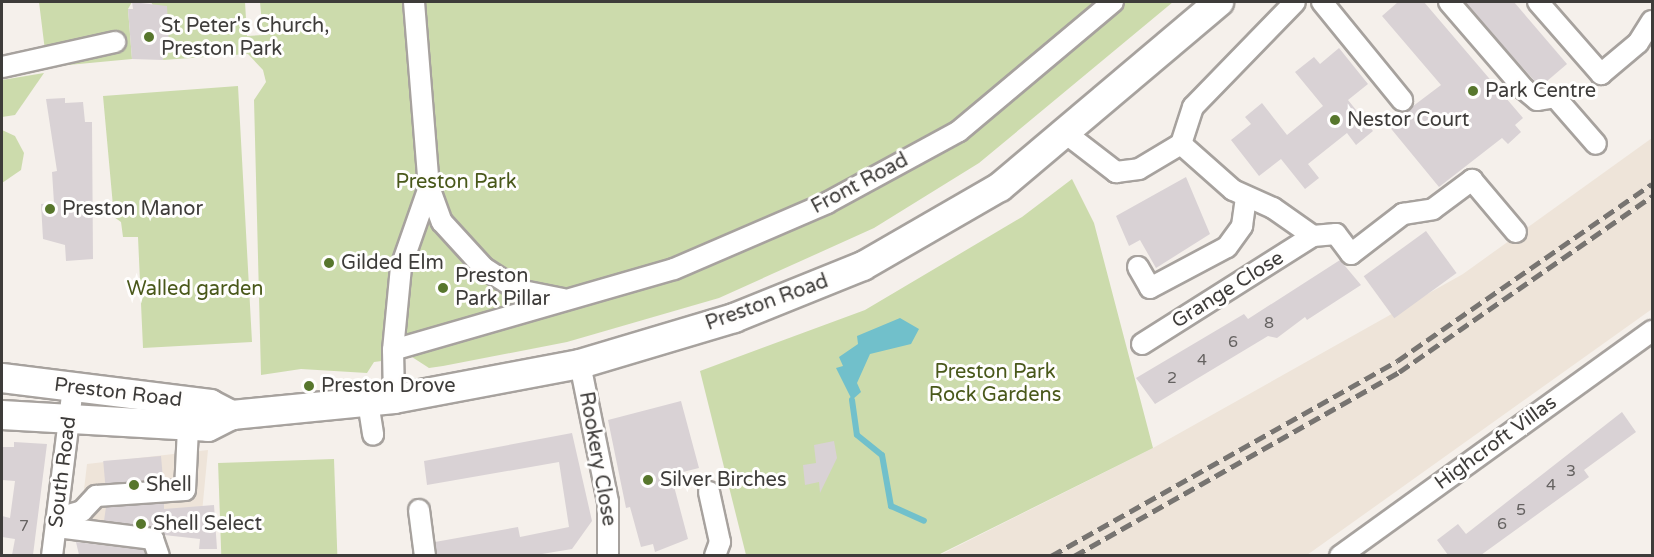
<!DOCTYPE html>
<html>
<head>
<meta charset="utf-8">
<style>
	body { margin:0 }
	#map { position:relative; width:1654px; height:557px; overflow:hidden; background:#f5f0eb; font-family:"Varela Round",sans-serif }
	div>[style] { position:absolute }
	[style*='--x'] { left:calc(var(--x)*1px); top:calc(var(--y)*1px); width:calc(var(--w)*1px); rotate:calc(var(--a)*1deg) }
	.built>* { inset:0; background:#eee4d9 }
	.green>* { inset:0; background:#ccdbac; transform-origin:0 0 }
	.water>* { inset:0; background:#71c0cb }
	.stream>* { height:6px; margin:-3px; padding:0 3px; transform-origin:3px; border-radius:3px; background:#71c0cb }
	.building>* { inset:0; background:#d9d2d5; transform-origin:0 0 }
	.roads { filter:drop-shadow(2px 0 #a7a29e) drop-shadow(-2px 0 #a7a29e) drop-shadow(0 2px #a7a29e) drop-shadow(0 -2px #a7a29e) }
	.minor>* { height:20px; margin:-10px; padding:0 10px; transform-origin:10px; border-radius:10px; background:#fff }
	.highway>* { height:28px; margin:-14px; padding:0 14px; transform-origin:14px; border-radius:14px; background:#fff }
	.rail>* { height:4.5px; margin-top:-2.25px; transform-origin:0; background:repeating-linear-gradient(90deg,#777471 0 12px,transparent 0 18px) }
	.dots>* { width:16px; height:16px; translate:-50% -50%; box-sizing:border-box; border:3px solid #fffefd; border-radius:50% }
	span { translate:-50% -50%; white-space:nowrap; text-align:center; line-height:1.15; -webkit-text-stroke:6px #fffefd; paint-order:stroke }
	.number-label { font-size:16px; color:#656261 }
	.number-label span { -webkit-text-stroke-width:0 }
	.poi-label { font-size:20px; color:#3e3c3a }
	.left { translate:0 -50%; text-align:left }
	.park-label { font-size:20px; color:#49581a }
	.street-label { font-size:20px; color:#3e3c3a }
	.frame { position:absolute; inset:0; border:3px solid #3e3c3a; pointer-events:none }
</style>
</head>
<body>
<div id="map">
	<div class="built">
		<i style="clip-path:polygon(1652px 138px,1652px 309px,1307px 555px,938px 556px,1153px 448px,1463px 274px)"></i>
		<i style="clip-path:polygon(208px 450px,201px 523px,177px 536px,80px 524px,87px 464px)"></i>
	</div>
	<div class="green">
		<i style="clip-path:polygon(39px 2px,132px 2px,128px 9px,132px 59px,47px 67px)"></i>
		<i style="clip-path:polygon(151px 2px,245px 2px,247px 36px,263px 35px,260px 2px,1173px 2px,979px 163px,874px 228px,719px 298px,567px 342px,443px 366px,429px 368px,412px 357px,374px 362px,367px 373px,301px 369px,261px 375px,254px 100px,266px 82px,263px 70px,248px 54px,163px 60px,168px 33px)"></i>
		<i style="clip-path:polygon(44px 73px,15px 115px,2px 117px,2px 80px)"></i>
		<i style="clip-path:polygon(238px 86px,252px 342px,143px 348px,138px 237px,123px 237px,121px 222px,114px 217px,103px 96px)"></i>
		<i style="clip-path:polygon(2px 130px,15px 136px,24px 153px,21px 170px,2px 183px)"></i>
		<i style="clip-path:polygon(1072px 179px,1094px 223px,1153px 448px,938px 555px,746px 555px,700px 371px,865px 310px,1022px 217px)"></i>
		<i style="left:334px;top:459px;width:96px;height:116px;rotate:88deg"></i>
	</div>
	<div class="water">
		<i style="clip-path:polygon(900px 318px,919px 329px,911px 344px,870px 354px,857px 383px,861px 392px,852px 400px,836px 368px,843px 366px,839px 357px,858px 344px,857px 336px)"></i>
	</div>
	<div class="stream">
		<i style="--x:852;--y:400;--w:35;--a:82"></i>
		<i style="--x:857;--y:435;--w:32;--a:39"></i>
		<i style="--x:882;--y:455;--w:52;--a:80"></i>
		<i style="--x:891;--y:506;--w:36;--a:24"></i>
	</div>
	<div class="building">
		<i style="clip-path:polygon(132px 2px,167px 6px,169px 44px,162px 45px,163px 60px,132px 59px,128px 9px,133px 9px)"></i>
		<i style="clip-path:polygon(1398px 2px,1424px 2px,1523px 118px,1515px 125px,1521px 132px,1508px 144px,1502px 138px,1439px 187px,1388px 125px,1441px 85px,1382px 16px)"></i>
		<i style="clip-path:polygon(1464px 2px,1514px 2px,1567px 64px,1540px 87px)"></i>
		<i style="clip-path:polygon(1339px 48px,1368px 84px,1348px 100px,1373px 131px,1356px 145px,1347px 133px,1308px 164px,1319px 178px,1305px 189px,1281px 159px,1259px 176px,1231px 140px,1251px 124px,1245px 117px,1262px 103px,1287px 135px,1323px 106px,1295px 72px,1314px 57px,1320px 64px)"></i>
		<i style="clip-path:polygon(65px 98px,65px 103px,83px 102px,85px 122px,92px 122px,93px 259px,66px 261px,65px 245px,43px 239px,41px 204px,54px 203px,52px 172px,57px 171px,46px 99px)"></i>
		<i style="clip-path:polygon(1186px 177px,1210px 234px,1156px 268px,1140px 240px,1129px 246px,1116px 216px)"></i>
		<i style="left:1426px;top:231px;width:52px;height:77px;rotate:54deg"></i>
		<i style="clip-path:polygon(1340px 260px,1361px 285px,1307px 320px,1305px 317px,1277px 338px,1268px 336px,1155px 404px,1136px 378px,1244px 314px,1248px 319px)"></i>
		<i style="clip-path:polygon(681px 401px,699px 468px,671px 475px,688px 539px,655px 552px,653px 544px,641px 547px,630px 507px,626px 508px,608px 420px)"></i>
		<i style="clip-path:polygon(1622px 412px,1636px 432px,1584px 470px,1589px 477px,1481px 555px,1448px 555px,1437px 540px,1458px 524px,1466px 534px)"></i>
		<i style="clip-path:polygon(572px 433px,592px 521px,572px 549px,536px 555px,437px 555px,435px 542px,518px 527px,520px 537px,569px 527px,559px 462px,427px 485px,424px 461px)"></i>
		<i style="clip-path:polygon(834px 441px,837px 458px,820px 493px,819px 482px,805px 485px,803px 465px,816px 463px,814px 445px)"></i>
		<i style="clip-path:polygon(14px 442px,47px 444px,33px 555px,12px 555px,15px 539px,2px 537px,2px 516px,10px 518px,15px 481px,2px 480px,2px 447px,14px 447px)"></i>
		<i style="left:161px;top:456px;width:23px;height:58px;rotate:85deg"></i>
		<i style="clip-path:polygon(164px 503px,164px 509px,214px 505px,217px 549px,199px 549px,200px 539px,164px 535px,154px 527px,104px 521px,106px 507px)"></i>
		<i style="clip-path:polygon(76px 542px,144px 550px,146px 555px,79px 555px)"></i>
	</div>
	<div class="roads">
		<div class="minor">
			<i style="--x:414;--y:2;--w:186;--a:85.4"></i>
			<i style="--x:429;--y:187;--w:85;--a:109.3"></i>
			<i style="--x:401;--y:267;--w:83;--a:95.5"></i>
			<i style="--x:393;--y:350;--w:292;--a:-16.1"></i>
			<i style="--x:674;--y:269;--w:167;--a:-23.3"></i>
			<i style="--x:827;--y:203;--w:150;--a:-28.6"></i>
			<i style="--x:959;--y:131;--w:201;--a:-40"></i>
			<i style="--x:1322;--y:2;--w:127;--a:50.8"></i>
			<i style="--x:1449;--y:2;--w:115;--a:49.2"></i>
			<i style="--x:1524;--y:89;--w:17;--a:40"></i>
			<i style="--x:1537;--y:100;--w:18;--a:-9"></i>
			<i style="--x:1555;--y:97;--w:62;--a:48.9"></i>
			<i style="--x:1538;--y:2;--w:96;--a:48.8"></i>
			<i style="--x:1601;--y:74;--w:48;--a:-40"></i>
			<i style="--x:1638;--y:43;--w:26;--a:-58"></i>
			<i style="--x:2;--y:67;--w:116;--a:-12.5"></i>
			<i style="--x:1068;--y:135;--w:61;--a:37.6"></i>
			<i style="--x:1116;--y:172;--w:23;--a:-7"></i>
			<i style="--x:1139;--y:169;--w:49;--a:-30.8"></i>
			<i style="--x:1181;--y:144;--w:39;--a:-72"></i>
			<i style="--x:1193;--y:107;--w:146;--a:-45.8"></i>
			<i style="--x:1181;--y:144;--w:69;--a:41.5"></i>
			<i style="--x:1233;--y:190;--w:44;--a:24.2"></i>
			<i style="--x:1273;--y:208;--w:49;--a:35"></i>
			<i style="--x:429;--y:187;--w:37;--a:70"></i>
			<i style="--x:442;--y:222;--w:62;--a:47.6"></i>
			<i style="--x:484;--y:268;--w:40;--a:32.9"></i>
			<i style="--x:518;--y:290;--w:46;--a:11.3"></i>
			<i style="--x:1138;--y:267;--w:24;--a:60"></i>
			<i style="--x:1150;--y:288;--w:87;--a:-28"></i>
			<i style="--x:1227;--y:247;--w:26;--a:-54"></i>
			<i style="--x:1242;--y:226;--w:28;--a:-82"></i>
			<i style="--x:1142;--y:344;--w:202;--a:-32.3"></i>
			<i style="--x:1313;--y:236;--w:23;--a:-5"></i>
			<i style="--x:1336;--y:234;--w:25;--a:53"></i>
			<i style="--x:1351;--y:254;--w:66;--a:-37.6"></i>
			<i style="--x:1403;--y:214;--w:30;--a:-9"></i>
			<i style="--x:1433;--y:209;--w:49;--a:-36.6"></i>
			<i style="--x:1472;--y:180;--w:68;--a:49.8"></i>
			<i style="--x:393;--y:350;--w:49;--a:88.8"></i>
			<i style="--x:580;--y:364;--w:141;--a:78.5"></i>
			<i style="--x:608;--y:502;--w:54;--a:90"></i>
			<i style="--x:368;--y:402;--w:33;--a:81"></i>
			<i style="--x:709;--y:492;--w:51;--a:77.6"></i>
			<i style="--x:720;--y:542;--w:15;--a:110"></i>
			<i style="--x:419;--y:510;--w:46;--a:82.6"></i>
			<i style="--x:58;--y:518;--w:25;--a:-16"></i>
			<i style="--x:82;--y:511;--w:21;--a:-47"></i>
			<i style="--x:96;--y:496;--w:89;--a:-3.9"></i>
			<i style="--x:185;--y:490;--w:61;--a:-87.2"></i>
			<i style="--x:57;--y:527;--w:97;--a:7.1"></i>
			<i style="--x:153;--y:539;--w:18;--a:71"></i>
			<i style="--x:52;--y:556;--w:169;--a:-82.9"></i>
			<i style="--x:1340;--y:556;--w:385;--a:-35.8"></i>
		</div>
		<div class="highway">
			<i style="--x:2;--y:378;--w:210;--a:7.1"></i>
			<i style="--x:210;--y:404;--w:25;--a:27"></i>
			<i style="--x:2;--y:415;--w:206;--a:3.3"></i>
			<i style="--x:208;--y:427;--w:27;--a:-27"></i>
			<i style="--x:232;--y:415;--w:163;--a:-5.6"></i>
			<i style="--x:394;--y:399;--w:189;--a:-10.7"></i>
			<i style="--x:580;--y:364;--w:161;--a:-16.6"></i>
			<i style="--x:734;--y:318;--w:139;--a:-22"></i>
			<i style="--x:863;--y:266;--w:158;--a:-30"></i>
			<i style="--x:1000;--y:187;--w:287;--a:-40.2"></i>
		</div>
	</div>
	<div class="rail">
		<i style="--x:1051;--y:556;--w:397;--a:-29.4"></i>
		<i style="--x:1397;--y:361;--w:310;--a:-34.8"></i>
		<i style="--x:1074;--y:556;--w:373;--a:-29.5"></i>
		<i style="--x:1399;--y:372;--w:308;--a:-34.8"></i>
	</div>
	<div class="dots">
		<i style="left:149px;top:37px;background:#57762c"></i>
		<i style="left:1473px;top:91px;background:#57762c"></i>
		<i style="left:1335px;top:120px;background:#57762c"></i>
		<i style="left:50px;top:209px;background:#57762c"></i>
		<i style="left:329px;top:263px;background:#57762c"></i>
		<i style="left:443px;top:288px;background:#57762c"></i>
		<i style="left:309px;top:386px;background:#57762c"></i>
		<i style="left:648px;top:480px;background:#57762c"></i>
		<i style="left:134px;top:485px;background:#57762c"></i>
		<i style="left:141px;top:524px;background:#57762c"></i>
	</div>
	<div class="number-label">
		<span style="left:1269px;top:323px">8</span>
		<span style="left:1233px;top:342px">6</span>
		<span style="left:1202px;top:360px">4</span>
		<span style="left:1172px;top:378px">2</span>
		<span style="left:1571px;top:471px">3</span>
		<span style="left:1551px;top:485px">4</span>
		<span style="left:1521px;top:510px">5</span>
		<span style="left:1502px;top:524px">6</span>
		<span style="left:24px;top:526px">7</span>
	</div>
	<div class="poi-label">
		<span class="left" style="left:161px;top:38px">St Peter's Church,<br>Preston Park</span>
		<span class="left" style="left:1485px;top:91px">Park Centre</span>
		<span class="left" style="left:1347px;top:120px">Nestor Court</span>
		<span class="left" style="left:62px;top:209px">Preston Manor</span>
		<span class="left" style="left:341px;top:263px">Gilded Elm</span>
		<span class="left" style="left:455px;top:288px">Preston<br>Park Pillar</span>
		<span class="left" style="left:321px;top:386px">Preston Drove</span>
		<span class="left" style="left:660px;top:480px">Silver Birches</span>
		<span class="left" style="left:146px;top:485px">Shell</span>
		<span class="left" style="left:153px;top:524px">Shell Select</span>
	</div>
	<div class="park-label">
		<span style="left:456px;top:182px">Preston Park</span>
		<span style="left:195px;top:289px">Walled garden</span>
		<span style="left:995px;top:384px">Preston Park<br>Rock Gardens</span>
	</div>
	<div class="street-label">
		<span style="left:860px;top:184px;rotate:-28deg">Front Road</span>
		<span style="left:1228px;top:290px;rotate:-32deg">Grange Close</span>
		<span style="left:767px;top:303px;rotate:-20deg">Preston Road</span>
		<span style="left:118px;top:393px;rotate:7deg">Preston Road</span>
		<span style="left:1496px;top:443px;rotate:-36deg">Highcroft Villas</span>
		<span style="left:597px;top:459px;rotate:80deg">Rookery Close</span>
		<span style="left:63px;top:472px;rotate:-83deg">South Road</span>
	</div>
	<div class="frame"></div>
</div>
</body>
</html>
